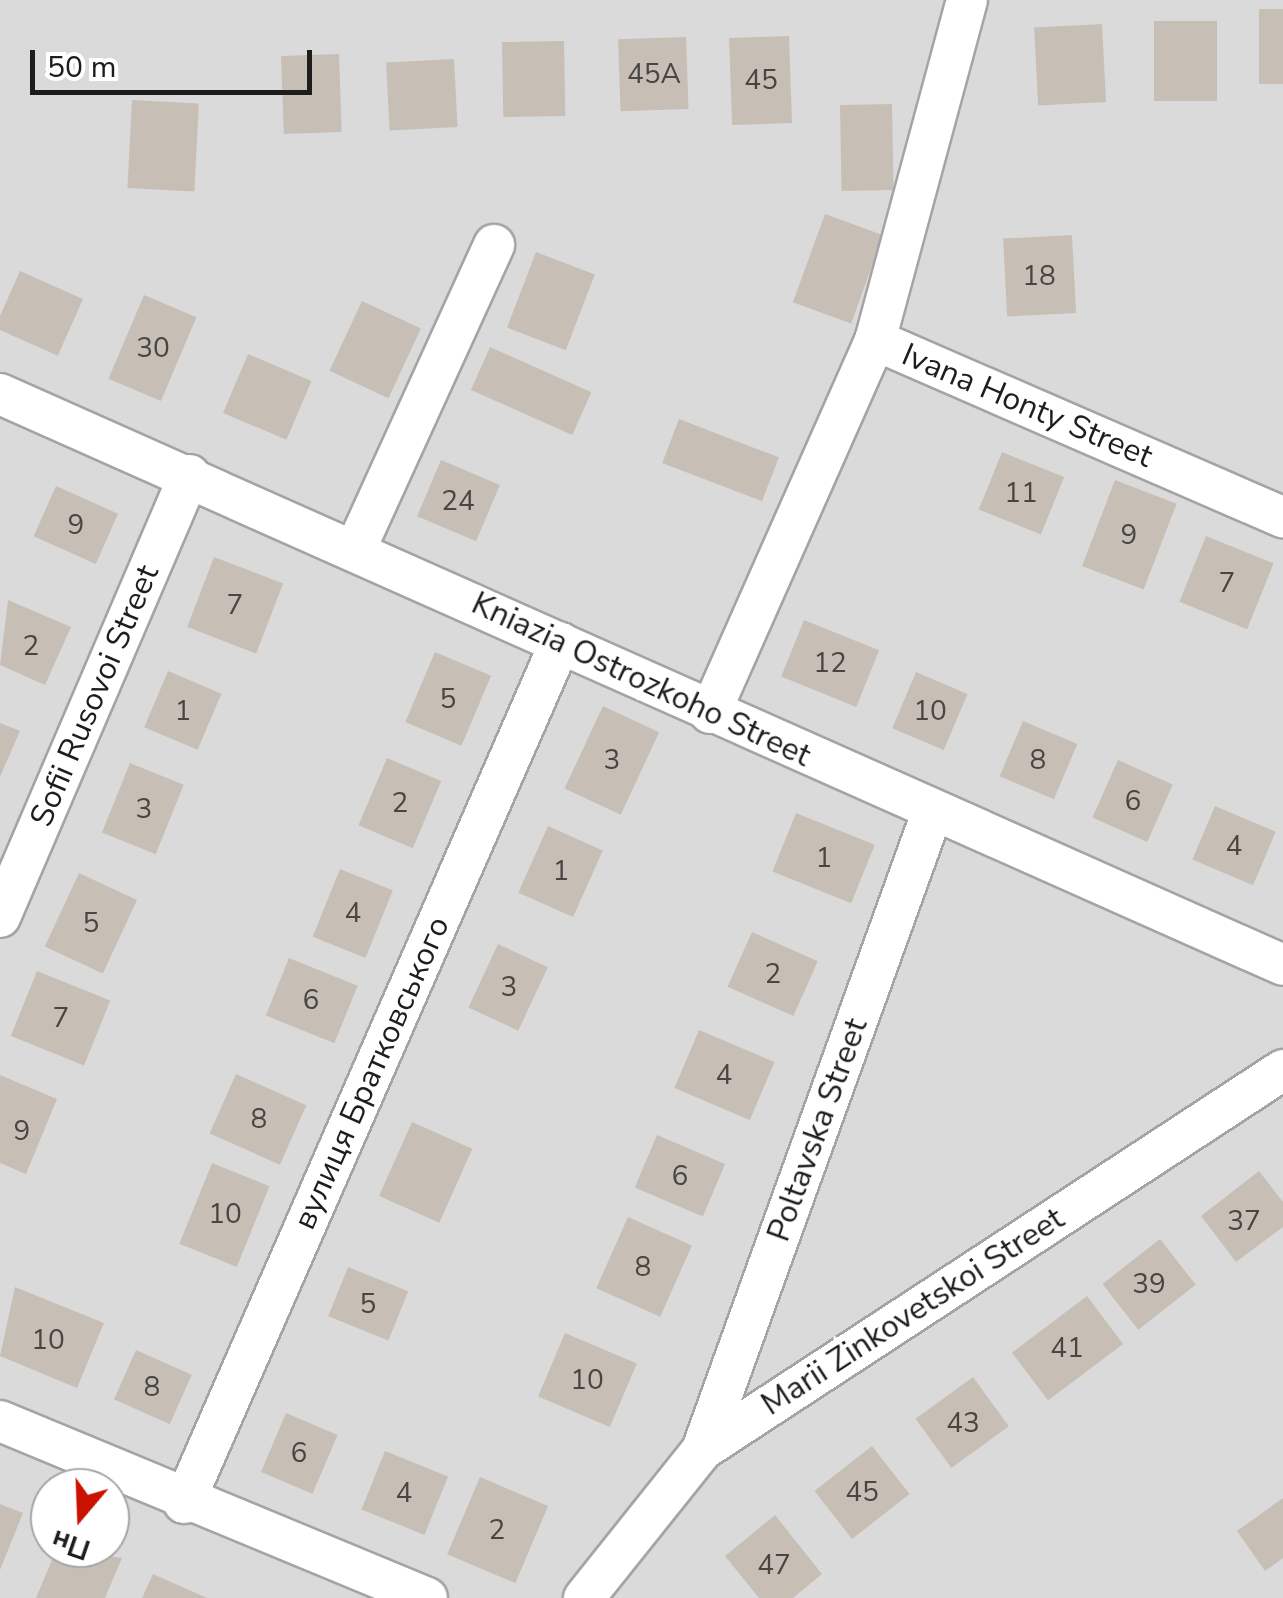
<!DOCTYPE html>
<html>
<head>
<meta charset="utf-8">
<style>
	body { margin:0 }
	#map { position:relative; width:1283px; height:1598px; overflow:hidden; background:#efece2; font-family:"Nunito Sans",sans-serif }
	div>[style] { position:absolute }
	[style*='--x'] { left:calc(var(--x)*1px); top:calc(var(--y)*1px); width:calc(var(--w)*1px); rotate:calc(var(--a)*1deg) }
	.residential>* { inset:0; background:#dbdada }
	.building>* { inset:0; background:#c7bfb5; transform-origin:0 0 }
	.roads { filter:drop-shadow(2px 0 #a4a4a4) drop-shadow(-2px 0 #a4a4a4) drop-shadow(0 2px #a4a4a4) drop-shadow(0 -2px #a4a4a4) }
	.minor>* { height:40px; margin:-20px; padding:0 20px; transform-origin:20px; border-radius:20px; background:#fff }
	span { translate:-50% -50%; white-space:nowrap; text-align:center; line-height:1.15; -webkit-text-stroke:8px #fff; paint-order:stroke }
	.number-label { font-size:28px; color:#484643 }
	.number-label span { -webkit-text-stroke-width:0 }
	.street-label { font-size:32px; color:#1d1d1d }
	.north { position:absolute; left:30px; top:1468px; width:100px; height:100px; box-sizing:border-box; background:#fff; border:2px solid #a5a5a5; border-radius:50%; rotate:199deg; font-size:28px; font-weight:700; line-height:40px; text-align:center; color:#1d1d1d }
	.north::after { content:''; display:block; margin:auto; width:35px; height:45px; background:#ca1200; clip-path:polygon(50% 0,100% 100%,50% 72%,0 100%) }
	.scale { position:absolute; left:30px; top:50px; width:282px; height:45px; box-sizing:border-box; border:5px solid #1d1d1d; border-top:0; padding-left:12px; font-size:30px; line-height:35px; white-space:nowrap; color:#1d1d1d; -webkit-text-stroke:8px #fff; paint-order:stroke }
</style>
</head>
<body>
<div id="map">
	<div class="residential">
		<i style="clip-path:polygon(evenodd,0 0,1283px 0,1283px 1598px,0 1598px,0 0,50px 1488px,110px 1488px,110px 1548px,50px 1548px,50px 1488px)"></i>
	</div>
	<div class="building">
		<i style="left:1283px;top:9px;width:75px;height:24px;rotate:90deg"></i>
		<i style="left:1154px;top:21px;width:63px;height:80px"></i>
		<i style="left:1102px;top:24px;width:78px;height:68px;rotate:87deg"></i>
		<i style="left:789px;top:36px;width:87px;height:60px;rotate:88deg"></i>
		<i style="left:686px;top:37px;width:72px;height:68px;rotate:88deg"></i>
		<i style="left:564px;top:41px;width:75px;height:62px;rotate:89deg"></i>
		<i style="left:339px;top:54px;width:78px;height:58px;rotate:88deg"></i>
		<i style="left:454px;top:59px;width:68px;height:68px;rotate:87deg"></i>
		<i style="left:132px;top:100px;width:67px;height:88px;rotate:3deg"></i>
		<i style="left:892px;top:104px;width:86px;height:52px;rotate:89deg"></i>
		<i style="left:825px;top:214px;width:62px;height:94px;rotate:20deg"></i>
		<i style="left:1072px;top:235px;width:78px;height:69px;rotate:87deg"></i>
		<i style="left:536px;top:252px;width:63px;height:81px;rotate:21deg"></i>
		<i style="left:20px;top:271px;width:69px;height:62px;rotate:24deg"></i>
		<i style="left:144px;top:295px;width:57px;height:91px;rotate:23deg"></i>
		<i style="left:362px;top:301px;width:65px;height:77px;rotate:25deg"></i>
		<i style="left:490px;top:347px;width:111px;height:47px;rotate:24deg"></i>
		<i style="left:248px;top:354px;width:69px;height:64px;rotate:23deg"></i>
		<i style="left:679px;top:419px;width:107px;height:47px;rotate:21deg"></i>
		<i style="left:1002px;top:452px;width:67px;height:62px;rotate:22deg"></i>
		<i style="left:441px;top:460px;width:64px;height:61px;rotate:23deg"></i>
		<i style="left:1115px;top:480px;width:66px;height:92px;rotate:21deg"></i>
		<i style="left:56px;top:486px;width:68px;height:55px;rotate:24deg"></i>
		<i style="left:1206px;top:536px;width:73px;height:71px;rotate:22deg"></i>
		<i style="left:214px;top:557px;width:74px;height:75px;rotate:21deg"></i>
		<i style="clip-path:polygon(8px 600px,71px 627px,45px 685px,0 665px)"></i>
		<i style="left:804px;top:620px;width:81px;height:61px;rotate:22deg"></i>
		<i style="left:435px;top:652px;width:61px;height:76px;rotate:23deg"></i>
		<i style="left:168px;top:671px;width:58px;height:61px;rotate:23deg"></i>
		<i style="left:916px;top:672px;width:56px;height:61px;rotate:23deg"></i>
		<i style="left:603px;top:706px;width:62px;height:91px;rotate:25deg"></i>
		<i style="left:1023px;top:721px;width:59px;height:60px;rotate:23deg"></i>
		<i style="clip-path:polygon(0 723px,20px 731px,0 777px)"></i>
		<i style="left:387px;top:758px;width:59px;height:73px;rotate:23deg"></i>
		<i style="left:1118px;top:760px;width:60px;height:63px;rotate:24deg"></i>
		<i style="left:130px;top:763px;width:58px;height:75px;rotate:22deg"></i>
		<i style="left:1215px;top:806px;width:66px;height:58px;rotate:23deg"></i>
		<i style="left:796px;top:813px;width:85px;height:63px;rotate:22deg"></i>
		<i style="left:548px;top:826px;width:60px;height:73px;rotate:24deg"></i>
		<i style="left:340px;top:869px;width:57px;height:73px;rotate:22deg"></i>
		<i style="left:79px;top:873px;width:64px;height:81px;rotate:25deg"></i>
		<i style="left:752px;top:932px;width:72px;height:60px;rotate:24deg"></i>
		<i style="left:498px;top:944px;width:55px;height:70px;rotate:25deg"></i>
		<i style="left:289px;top:958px;width:74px;height:62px;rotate:22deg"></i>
		<i style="left:37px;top:971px;width:79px;height:70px;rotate:22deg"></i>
		<i style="left:699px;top:1030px;width:82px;height:63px;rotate:23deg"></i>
		<i style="left:236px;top:1074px;width:77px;height:65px;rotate:24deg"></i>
		<i style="clip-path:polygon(0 1075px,57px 1099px,26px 1174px,0 1163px)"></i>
		<i style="left:412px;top:1122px;width:66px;height:81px;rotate:24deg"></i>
		<i style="left:657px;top:1135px;width:74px;height:57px;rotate:23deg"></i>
		<i style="left:212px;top:1163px;width:62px;height:87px;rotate:22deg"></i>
		<i style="clip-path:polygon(1259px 1171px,1283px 1202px,1283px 1227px,1236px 1262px,1201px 1216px)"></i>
		<i style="left:628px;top:1217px;width:70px;height:78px;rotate:24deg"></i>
		<i style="left:1160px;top:1239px;width:58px;height:73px;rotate:52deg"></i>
		<i style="left:348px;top:1267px;width:65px;height:53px;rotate:22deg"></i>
		<i style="clip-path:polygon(15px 1287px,104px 1323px,77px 1388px,0 1356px)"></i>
		<i style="left:1087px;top:1296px;width:60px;height:94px;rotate:53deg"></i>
		<i style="left:565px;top:1333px;width:78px;height:69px;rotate:23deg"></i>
		<i style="left:136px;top:1350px;width:61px;height:54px;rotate:24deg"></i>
		<i style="left:973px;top:1377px;width:61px;height:71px;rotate:54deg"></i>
		<i style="left:286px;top:1413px;width:56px;height:64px;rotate:23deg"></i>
		<i style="left:872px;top:1446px;width:61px;height:73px;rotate:52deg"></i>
		<i style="left:385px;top:1451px;width:68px;height:63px;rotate:22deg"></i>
		<i style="left:480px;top:1477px;width:74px;height:84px;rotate:23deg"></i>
		<i style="clip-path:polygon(1283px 1498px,1283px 1558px,1265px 1571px,1237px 1531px)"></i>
		<i style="clip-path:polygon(0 1504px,23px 1513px,0 1570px)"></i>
		<i style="clip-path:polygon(775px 1515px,822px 1574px,793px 1598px,759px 1598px,725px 1556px)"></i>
		<i style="clip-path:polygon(57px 1548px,122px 1558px,105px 1598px,36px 1598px)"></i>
		<i style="clip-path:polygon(153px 1574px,207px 1598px,142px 1598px)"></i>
	</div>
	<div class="roads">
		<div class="minor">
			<i style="--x:967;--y:0;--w:352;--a:105.1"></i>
			<i style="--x:875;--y:340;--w:445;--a:23.5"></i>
			<i style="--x:0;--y:394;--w:1404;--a:23.99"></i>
			<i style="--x:356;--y:548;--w:333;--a:-65.5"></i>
			<i style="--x:710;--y:713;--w:408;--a:-66.1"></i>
			<i style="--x:0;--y:917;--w:481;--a:-66.8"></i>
			<i style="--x:0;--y:1421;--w:462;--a:22.5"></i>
			<i style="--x:702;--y:1450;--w:680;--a:-70.15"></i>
			<i style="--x:184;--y:1503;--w:939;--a:-66.38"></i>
			<i style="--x:584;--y:1598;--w:189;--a:-51.4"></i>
			<i style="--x:702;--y:1450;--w:694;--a:-33.19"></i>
		</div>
	</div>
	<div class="number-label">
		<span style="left:654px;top:74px">45А</span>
		<span style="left:761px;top:80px">45</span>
		<span style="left:1039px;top:276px">18</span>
		<span style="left:153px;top:348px">30</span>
		<span style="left:1021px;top:493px">11</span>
		<span style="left:458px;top:501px">24</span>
		<span style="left:76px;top:525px">9</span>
		<span style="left:1129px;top:535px">9</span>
		<span style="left:1227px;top:583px">7</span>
		<span style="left:235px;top:605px">7</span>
		<span style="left:31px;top:646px">2</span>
		<span style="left:830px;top:663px">12</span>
		<span style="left:448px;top:699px">5</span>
		<span style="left:183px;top:711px">1</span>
		<span style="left:930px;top:711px">10</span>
		<span style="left:612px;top:760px">3</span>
		<span style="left:1038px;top:760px">8</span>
		<span style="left:1133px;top:801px">6</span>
		<span style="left:400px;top:803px">2</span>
		<span style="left:144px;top:809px">3</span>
		<span style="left:1234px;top:846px">4</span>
		<span style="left:824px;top:858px">1</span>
		<span style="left:561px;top:871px">1</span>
		<span style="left:353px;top:913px">4</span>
		<span style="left:91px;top:923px">5</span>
		<span style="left:773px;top:974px">2</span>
		<span style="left:509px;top:987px">3</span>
		<span style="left:311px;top:1000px">6</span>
		<span style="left:61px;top:1018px">7</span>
		<span style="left:724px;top:1075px">4</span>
		<span style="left:259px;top:1119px">8</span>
		<span style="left:22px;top:1131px">9</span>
		<span style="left:680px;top:1176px">6</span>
		<span style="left:225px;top:1214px">10</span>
		<span style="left:1244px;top:1221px">37</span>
		<span style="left:643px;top:1267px">8</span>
		<span style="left:1149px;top:1284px">39</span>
		<span style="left:368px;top:1304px">5</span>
		<span style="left:48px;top:1340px">10</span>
		<span style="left:1067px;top:1348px">41</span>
		<span style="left:587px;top:1380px">10</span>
		<span style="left:152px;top:1387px">8</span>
		<span style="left:963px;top:1423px">43</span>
		<span style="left:299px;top:1453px">6</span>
		<span style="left:862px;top:1492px">45</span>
		<span style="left:404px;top:1493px">4</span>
		<span style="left:497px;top:1530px">2</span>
		<span style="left:774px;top:1565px">47</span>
	</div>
	<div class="street-label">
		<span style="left:1027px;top:406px;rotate:23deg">Ivana Honty Street</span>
		<span style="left:641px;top:680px;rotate:25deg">Kniazia Ostrozkoho Street</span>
		<span style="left:95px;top:696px;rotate:-67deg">Sofii Rusovoi Street</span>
		<span style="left:372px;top:1073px;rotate:-66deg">вулиця Братковського</span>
		<span style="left:818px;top:1130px;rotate:-70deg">Poltavska Street</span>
		<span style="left:913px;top:1312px;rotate:-33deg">Marii Zinkovetskoi Street</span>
	</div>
	<div class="north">Пн</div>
	<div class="scale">50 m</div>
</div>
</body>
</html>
